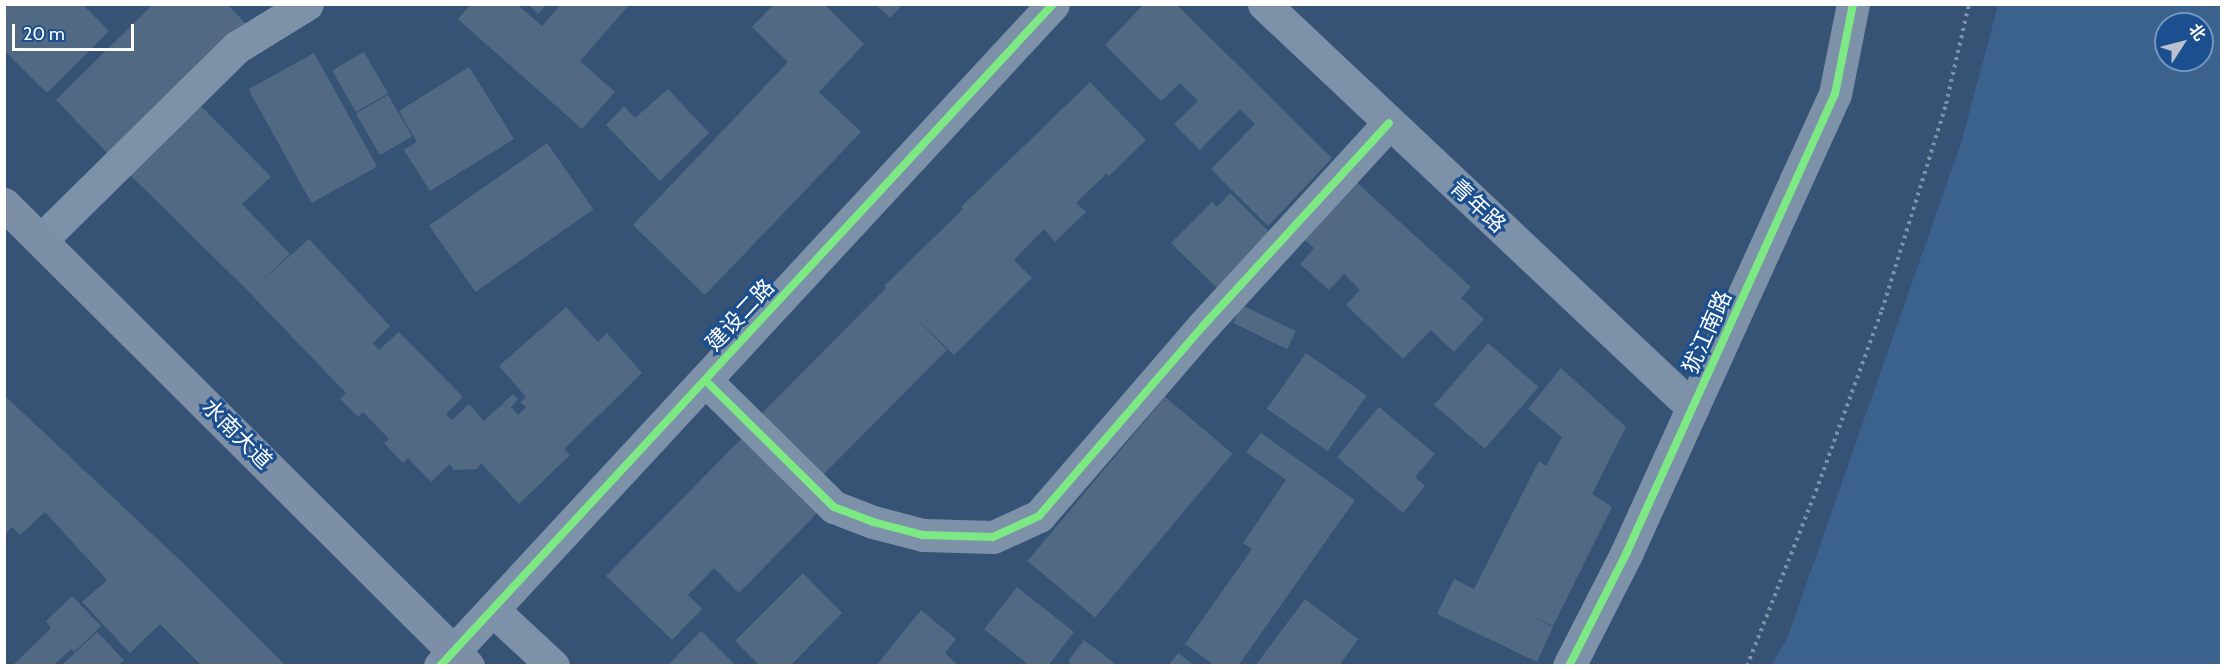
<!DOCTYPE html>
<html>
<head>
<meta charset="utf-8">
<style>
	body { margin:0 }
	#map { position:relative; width:2226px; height:670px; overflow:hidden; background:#365274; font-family:Cabin,"Noto Sans SC",sans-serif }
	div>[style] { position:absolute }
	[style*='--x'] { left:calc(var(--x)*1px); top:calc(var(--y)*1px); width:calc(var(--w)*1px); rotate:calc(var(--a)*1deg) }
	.water>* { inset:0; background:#3b618d }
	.building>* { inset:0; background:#526984; transform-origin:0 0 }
	.path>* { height:4px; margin-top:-2px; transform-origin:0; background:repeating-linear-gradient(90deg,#7d92a8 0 3px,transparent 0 7.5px) }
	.minor>* { height:33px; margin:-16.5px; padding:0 16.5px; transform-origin:16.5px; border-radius:16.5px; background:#7d92a8 }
	.major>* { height:33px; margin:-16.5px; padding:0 16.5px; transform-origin:16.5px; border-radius:16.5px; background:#7d8ea7 }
	.cycleway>* { height:8px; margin:-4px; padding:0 4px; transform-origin:4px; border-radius:4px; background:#7ce984 }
	span { translate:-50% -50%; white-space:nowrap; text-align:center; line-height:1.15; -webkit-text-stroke:6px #1b4f8f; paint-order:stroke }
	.street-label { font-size:22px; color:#fff }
	.frame { position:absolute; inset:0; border:6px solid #fff; pointer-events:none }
	.north { position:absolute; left:2154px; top:12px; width:60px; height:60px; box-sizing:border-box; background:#1b4f8f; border:2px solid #7695bc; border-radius:50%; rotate:54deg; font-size:16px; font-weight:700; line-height:24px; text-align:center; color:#fff }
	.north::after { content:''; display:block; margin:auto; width:21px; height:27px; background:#b9c2ce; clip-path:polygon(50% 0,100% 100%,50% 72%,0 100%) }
	.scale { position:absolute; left:12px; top:24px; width:122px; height:27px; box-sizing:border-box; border:3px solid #fff; border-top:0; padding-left:8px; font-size:18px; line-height:21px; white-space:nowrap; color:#fff; -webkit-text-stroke:4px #1b4f8f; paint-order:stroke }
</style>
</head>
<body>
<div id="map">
	<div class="water">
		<i style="clip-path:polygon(evenodd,1998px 5px,2221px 5px,2221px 665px,1771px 665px,1787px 639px,1961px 143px,1998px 5px,2166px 24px,2202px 24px,2202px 60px,2166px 60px,2166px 24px)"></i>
	</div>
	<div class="building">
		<i style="clip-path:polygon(4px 4px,82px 4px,109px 31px,47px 93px,4px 50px)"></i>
		<i style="clip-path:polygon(153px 4px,227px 4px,247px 25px,111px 157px,56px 100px)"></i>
		<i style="clip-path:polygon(471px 4px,517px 4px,542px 26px,561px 4px,630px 4px,580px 61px,615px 92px,582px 129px,458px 19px)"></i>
		<i style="clip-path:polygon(528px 4px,547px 4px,538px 14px)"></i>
		<i style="clip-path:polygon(774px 4px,824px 4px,864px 44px,819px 92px,861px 132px,705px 295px,633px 225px,788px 62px,752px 27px)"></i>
		<i style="clip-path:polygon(875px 4px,903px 4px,890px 18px)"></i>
		<i style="clip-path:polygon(1144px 4px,1176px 4px,1332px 158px,1268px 226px,1211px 169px,1255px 124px,1240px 109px,1200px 150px,1174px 124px,1198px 101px,1180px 83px,1161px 101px,1105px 45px)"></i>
		<i style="left:364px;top:52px;width:48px;height:37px;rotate:60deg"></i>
		<i style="left:314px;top:53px;width:130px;height:75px;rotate:61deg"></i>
		<i style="clip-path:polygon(469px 67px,514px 139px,430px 191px,404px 150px,417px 142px,399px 111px)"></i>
		<i style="clip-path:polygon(1090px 82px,1146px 140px,1109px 176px,1106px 174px,1076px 203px,1086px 212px,1055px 242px,1044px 229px,1014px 260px,1032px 278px,954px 355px,909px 311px,947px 350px,819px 479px,758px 417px,886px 288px,884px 286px,963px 209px,961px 207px)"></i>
		<i style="clip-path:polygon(668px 89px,709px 133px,660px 181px,606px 125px,624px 106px,635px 118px)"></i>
		<i style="left:388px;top:95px;width:48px;height:37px;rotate:60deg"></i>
		<i style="clip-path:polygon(196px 101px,271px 177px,242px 204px,290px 254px,256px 286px,309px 239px,390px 326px,373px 343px,379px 350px,399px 332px,463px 397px,446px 414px,452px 420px,469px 404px,484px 421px,513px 394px,518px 399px,511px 407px,518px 415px,526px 407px,520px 402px,526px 397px,499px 366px,566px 307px,598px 342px,607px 333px,642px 373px,564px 449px,570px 455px,519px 504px,481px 463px,477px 469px,454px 470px,450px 464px,431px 482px,408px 458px,403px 463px,384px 443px,389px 439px,363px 412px,358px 417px,340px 399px,346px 393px,250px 293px,125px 170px)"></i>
		<i style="left:547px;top:143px;width:81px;height:144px;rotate:55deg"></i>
		<i style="clip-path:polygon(1353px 179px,1471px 287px,1461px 298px,1484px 319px,1454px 352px,1431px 330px,1403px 359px,1346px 305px,1360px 290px,1344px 274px,1329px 290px,1300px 264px,1314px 248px,1300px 236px)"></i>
		<i style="clip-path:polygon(1230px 193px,1278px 241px,1224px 295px,1171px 243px,1212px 202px,1217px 207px)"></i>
		<i style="left:1242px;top:305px;width:60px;height:20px;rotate:26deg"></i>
		<i style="left:1488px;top:343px;width:67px;height:82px;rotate:41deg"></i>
		<i style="left:1306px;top:353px;width:74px;height:68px;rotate:35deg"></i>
		<i style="clip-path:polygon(1561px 368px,1626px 427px,1592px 494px,1612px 507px,1553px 626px,1528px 615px,1553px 627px,1537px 662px,1437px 614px,1454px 579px,1474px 589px,1539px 461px,1546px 466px,1562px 437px,1528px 409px)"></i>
		<i style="clip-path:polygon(4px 395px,184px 564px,286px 666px,202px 666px,160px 624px,130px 653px,82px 602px,107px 580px,45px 512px,20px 535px,12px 527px,4px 535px)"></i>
		<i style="left:1165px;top:397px;width:88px;height:214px;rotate:40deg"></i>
		<i style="clip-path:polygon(1379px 407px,1435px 454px,1415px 477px,1425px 486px,1403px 513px,1337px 457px)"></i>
		<i style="clip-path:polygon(1261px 433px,1355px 500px,1238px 666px,1215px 666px,1185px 644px,1252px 549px,1243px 543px,1286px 480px,1246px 452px)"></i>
		<i style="clip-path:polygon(746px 434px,820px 510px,739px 593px,714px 568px,688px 595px,702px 609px,672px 640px,606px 576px)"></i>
		<i style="clip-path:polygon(803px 573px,842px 613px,790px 666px,760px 666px,735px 641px)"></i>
		<i style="clip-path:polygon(1017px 587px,1074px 632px,1048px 666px,1030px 666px,984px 629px)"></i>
		<i style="clip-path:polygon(72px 596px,101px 626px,74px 652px,71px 649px,53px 666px,12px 666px,51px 628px,46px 621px)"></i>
		<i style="clip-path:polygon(1305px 599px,1358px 639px,1339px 666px,1255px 666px)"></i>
		<i style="clip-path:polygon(921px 610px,956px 639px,945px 653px,959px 666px,876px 666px)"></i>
		<i style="clip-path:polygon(701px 631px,736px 666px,667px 666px)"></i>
		<i style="clip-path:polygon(97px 632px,124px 660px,118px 666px,61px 666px)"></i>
		<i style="clip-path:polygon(1084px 640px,1118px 666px,1074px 666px,1068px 661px)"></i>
		<i style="clip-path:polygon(1178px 653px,1195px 666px,1168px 666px)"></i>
	</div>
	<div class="path">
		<i style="--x:1747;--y:666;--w:188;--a:-68.5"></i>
		<i style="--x:1816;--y:491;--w:193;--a:-70"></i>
		<i style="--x:1882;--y:310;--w:216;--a:-72.7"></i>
		<i style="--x:1946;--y:104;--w:103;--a:-77"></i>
	</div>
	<div class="minor">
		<i style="--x:1264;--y:4;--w:589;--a:43.28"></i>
		<i style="--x:41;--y:240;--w:275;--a:-44.6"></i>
		<i style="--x:237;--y:47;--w:82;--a:-31.6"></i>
		<i style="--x:705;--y:380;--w:181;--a:44.6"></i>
		<i style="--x:834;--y:507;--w:42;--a:21"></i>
		<i style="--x:873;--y:522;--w:52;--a:14.6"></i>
		<i style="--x:923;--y:535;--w:70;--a:1.6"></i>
		<i style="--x:993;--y:537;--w:51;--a:-24.5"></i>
		<i style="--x:1039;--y:516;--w:251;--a:-49.2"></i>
		<i style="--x:1203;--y:326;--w:275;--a:-47.5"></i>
		<i style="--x:493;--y:610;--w:82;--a:43"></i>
		<i style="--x:440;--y:666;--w:902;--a:-47.2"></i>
		<i style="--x:1569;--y:666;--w:126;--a:-63"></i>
		<i style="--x:1626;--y:554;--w:505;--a:-65.57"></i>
		<i style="--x:1835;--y:94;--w:92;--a:-78.7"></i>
	</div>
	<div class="major">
		<i style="--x:4;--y:204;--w:655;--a:44.88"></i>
	</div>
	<div class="cycleway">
		<i style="--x:705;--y:380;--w:181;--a:44.6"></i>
		<i style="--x:834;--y:507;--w:42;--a:21"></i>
		<i style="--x:873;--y:522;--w:52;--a:14.6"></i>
		<i style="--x:923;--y:535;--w:70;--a:1.6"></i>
		<i style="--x:993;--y:537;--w:51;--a:-24.5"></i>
		<i style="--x:1039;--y:516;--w:251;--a:-49.2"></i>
		<i style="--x:1203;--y:326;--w:275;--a:-47.5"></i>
		<i style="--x:440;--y:666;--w:902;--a:-47.2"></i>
		<i style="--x:1569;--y:666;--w:126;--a:-63"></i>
		<i style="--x:1626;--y:554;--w:505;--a:-65.57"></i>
		<i style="--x:1835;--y:94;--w:92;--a:-78.7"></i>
	</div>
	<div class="street-label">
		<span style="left:1478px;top:206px;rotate:43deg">青年路</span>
		<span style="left:740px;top:315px;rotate:-47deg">建设二路</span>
		<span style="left:1707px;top:332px;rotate:-66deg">犹江南路</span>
		<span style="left:237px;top:434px;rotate:45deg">水南大道</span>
	</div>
	<div class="frame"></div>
	<div class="north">北</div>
	<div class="scale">20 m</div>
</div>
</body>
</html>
